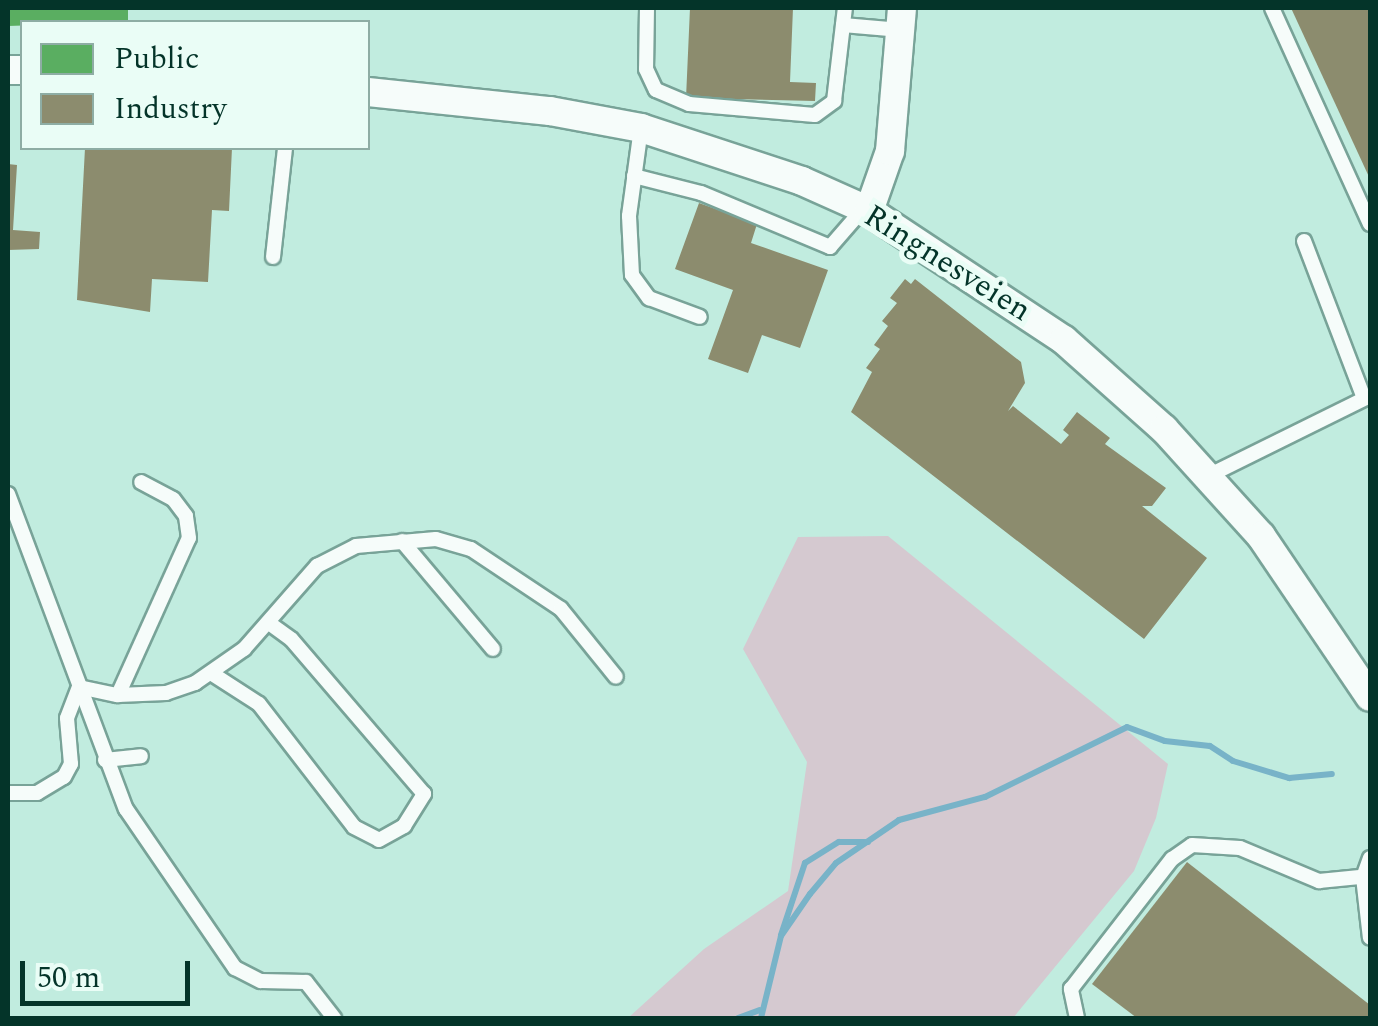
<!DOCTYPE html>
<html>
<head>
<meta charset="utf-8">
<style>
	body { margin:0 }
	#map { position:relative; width:1378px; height:1026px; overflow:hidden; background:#c1ecdf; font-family:Spectral,serif }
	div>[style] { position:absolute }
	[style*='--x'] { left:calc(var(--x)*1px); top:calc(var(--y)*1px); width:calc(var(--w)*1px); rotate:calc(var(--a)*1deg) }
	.green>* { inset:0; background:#d5c9d0 }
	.public>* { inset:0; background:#5aae61 }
	.industry>* { inset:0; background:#8c8c6e }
	.stream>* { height:6px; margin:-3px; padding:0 3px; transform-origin:3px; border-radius:3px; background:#78b3c8 }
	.roads { filter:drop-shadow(2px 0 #78a398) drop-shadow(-2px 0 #78a398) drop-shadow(0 2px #78a398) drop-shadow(0 -2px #78a398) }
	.service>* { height:14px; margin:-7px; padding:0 7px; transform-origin:7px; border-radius:7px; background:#f6fcfa }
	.minor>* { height:28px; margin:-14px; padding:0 14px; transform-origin:14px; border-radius:14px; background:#f6fcfa }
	span { translate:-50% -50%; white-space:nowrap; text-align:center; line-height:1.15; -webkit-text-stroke:10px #eafdf6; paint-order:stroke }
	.street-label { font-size:32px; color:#043429 }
	.frame { position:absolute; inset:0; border:10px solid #043429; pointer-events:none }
	.legend { position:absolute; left:20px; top:20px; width:350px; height:130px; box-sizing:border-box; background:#eafdf6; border:2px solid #8eada4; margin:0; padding:12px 18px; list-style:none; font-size:30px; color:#043429 }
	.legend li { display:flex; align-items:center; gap:20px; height:50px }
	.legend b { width:50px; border:2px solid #8eada4 }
	.scale { position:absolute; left:20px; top:961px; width:170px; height:45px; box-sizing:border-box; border:5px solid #043429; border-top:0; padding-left:12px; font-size:30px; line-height:35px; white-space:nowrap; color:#043429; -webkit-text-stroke:8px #eafdf6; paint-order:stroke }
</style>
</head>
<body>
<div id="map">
	<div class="green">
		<i style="clip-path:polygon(888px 536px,1168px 764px,1156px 818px,1134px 871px,1013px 1018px,628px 1018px,704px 949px,788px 891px,807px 762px,743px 649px,798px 537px)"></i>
	</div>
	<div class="public">
		<i style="clip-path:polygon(8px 8px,128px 8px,128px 22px,8px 26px)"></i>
	</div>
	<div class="industry">
		<i style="clip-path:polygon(690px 8px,793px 8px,790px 82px,816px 83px,815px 101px,686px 98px)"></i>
		<i style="clip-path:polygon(1291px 8px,1370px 8px,1370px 179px)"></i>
		<i style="clip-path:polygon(85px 148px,232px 148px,229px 211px,212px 210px,208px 282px,152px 279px,150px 312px,77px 300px)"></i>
		<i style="clip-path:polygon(8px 164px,17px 165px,13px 230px,40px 232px,39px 249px,8px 250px)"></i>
		<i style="clip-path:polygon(699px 203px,757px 224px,751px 243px,828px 270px,800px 348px,762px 335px,748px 373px,708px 359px,733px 290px,675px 269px)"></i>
		<i style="clip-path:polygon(905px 279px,911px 284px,915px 279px,1021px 362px,1025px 383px,1008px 411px,1013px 406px,1061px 444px,1069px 435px,1063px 430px,1077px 412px,1110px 438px,1105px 444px,1166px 488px,1152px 506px,1142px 506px,1207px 558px,1144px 639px,851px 412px,872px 372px,866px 368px,880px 349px,874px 345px,888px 326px,882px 321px,897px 303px,890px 298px)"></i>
		<i style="clip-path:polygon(1187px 862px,1370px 1005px,1370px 1018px,1137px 1018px,1092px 984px)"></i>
	</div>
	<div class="stream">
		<i style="--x:781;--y:935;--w:76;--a:-71.6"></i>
		<i style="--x:805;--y:863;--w:40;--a:-32"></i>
		<i style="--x:839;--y:842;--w:29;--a:0"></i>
		<i style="--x:738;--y:1018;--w:23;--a:-20"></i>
		<i style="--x:761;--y:1018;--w:84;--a:-76.3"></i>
		<i style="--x:781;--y:936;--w:51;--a:-55.4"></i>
		<i style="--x:810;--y:894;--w:40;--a:-50"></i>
		<i style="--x:836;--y:863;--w:76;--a:-34.3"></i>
		<i style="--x:899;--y:820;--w:89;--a:-15"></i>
		<i style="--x:985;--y:797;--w:158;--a:-26.2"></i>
		<i style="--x:1127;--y:727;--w:40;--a:20.2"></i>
		<i style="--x:1165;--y:741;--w:45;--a:6.3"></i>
		<i style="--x:1210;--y:746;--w:27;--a:33"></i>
		<i style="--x:1233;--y:761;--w:59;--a:16.9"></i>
		<i style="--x:1289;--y:778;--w:43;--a:-5.3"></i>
	</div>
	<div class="roads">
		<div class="service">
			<i style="--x:647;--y:8;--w:61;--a:90.9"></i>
			<i style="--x:646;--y:69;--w:23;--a:65"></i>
			<i style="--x:656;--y:90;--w:36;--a:23"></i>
			<i style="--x:689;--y:104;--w:126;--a:5"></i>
			<i style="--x:815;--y:115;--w:24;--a:-36"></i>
			<i style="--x:834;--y:101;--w:94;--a:-83.3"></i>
			<i style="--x:1272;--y:8;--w:237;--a:65.6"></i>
			<i style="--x:843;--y:25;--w:58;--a:4.9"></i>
			<i style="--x:641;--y:128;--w:89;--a:97.8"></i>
			<i style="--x:629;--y:216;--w:59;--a:87.1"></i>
			<i style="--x:632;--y:275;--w:29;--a:54"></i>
			<i style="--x:649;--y:298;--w:54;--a:20.4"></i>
			<i style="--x:634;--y:176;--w:69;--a:14.2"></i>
			<i style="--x:701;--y:193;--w:140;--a:22.7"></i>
			<i style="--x:830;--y:247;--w:50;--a:-49"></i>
			<i style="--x:1304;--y:241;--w:168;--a:69.1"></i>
			<i style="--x:273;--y:257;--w:110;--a:-83.7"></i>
			<i style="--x:1208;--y:476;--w:181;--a:-26.3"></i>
			<i style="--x:8;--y:494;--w:336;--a:69.5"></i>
			<i style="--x:126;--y:809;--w:193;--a:55.6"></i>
			<i style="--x:235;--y:968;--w:29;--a:27"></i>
			<i style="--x:261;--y:981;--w:45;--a:1.3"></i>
			<i style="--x:306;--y:982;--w:46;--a:52.1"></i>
			<i style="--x:402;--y:541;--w:141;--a:49.9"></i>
			<i style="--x:211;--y:673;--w:57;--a:32.9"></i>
			<i style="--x:259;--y:704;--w:155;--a:52.3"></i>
			<i style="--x:354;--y:827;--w:28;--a:27"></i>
			<i style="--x:379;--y:840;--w:29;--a:-29"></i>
			<i style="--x:404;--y:826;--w:38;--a:-58"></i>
			<i style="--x:424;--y:794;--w:204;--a:-130.6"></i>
			<i style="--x:291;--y:639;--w:27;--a:-144"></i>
			<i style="--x:118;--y:695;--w:172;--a:-65.7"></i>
			<i style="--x:189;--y:538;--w:22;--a:-98"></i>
			<i style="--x:186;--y:516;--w:21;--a:-127"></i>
			<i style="--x:173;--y:499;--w:36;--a:-152"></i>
			<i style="--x:105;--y:760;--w:36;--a:-6"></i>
			<i style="--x:8;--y:793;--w:29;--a:0"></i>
			<i style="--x:37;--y:793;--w:31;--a:-31"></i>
			<i style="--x:64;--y:777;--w:15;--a:-62"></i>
			<i style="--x:71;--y:764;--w:46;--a:-95"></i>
			<i style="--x:67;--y:718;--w:33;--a:-69"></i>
			<i style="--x:79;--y:687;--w:40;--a:12"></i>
			<i style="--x:118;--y:695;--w:48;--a:-2.4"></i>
			<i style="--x:166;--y:693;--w:31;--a:-19"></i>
			<i style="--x:195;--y:683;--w:60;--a:-34.8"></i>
			<i style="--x:244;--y:649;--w:111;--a:-48.7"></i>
			<i style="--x:317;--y:566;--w:44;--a:-27.1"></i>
			<i style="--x:356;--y:546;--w:80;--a:-5"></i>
			<i style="--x:436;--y:539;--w:36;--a:16"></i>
			<i style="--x:471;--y:549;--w:108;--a:33.7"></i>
			<i style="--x:561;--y:609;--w:87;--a:51"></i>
			<i style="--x:1370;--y:858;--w:20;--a:110"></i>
			<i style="--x:1363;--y:877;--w:61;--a:83.5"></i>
			<i style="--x:1077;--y:1018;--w:30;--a:-102"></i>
			<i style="--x:1071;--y:989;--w:165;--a:-52.2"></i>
			<i style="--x:1172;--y:859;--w:24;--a:-35"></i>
			<i style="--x:1192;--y:845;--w:48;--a:3.6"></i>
			<i style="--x:1240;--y:848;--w:86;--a:22.7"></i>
			<i style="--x:1319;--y:881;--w:51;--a:-5.6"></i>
		</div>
		<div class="minor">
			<i style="--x:8;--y:70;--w:14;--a:0"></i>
			<i style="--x:368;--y:92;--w:183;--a:6"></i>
			<i style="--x:550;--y:111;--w:93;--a:10.6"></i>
			<i style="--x:641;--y:128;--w:169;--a:18.2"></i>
			<i style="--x:802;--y:181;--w:73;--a:24.1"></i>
			<i style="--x:869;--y:211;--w:234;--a:33.5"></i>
			<i style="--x:1064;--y:340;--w:134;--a:41.7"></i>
			<i style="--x:1164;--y:429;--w:144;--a:47.8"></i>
			<i style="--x:1261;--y:536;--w:194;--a:55.9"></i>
			<i style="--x:869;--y:211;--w:64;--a:-70.7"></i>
			<i style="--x:890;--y:151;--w:144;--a:-85.2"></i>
		</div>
	</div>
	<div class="street-label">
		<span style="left:947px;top:264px;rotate:32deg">Ringnesveien</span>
	</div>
	<div class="frame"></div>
	<ul class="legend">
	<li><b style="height:28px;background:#5aae61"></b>Public</li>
	<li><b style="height:28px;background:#8c8c6e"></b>Industry</li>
	</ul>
	<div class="scale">50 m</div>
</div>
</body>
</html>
